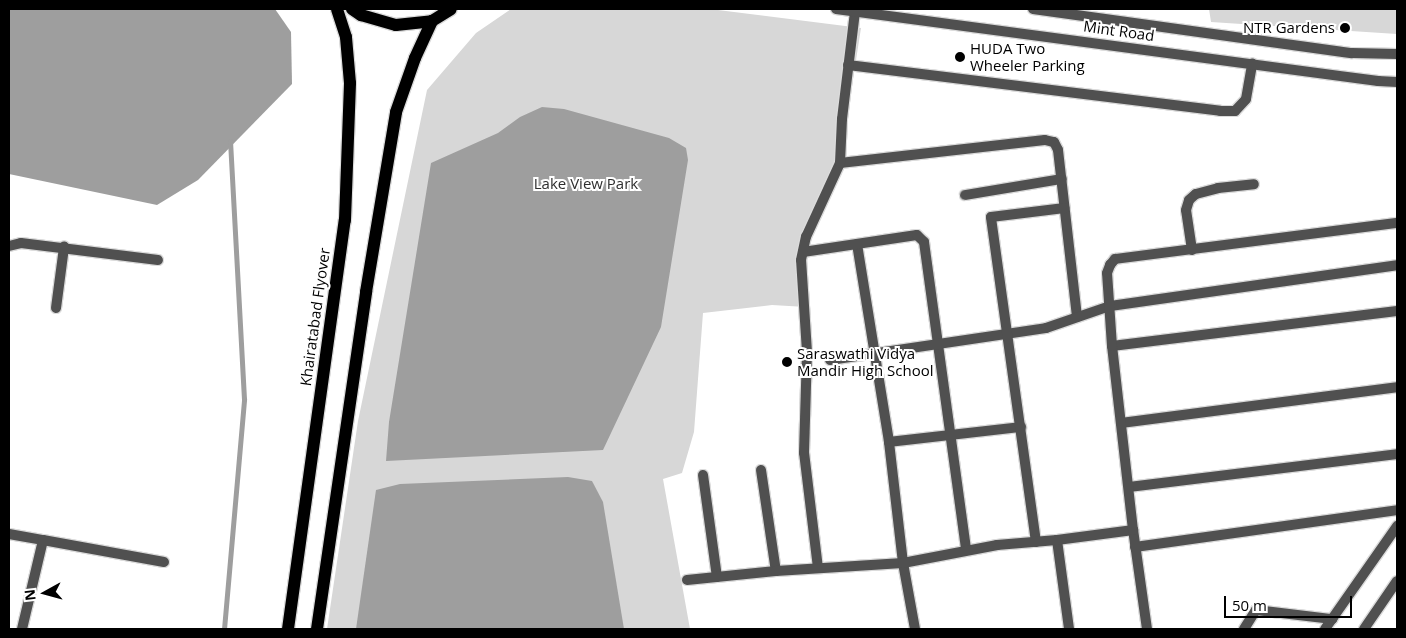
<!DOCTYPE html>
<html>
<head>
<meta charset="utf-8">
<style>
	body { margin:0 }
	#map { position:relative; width:1406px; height:638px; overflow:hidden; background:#fff; font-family:"Open Sans",sans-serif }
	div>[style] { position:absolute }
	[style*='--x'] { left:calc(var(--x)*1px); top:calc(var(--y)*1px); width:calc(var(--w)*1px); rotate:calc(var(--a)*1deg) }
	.green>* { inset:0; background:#d7d7d7 }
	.water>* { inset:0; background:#9e9e9e }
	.stream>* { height:5px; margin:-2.5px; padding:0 2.5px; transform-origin:2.5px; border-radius:2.5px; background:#9e9e9e }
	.roads { filter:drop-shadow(1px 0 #dbdbdb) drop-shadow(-1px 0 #dbdbdb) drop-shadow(0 1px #dbdbdb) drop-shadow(0 -1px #dbdbdb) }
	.minor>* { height:10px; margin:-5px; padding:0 5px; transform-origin:5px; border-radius:5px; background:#505050 }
	.tertiary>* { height:10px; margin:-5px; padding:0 5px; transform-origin:5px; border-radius:5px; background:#505050 }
	.primary>* { height:12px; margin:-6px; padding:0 6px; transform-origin:6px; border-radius:6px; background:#000 }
	.dots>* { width:14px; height:14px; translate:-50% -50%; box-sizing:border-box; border:2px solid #fff; border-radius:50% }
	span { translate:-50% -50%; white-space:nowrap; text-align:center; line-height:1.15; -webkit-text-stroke:4px #fff; paint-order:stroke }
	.poi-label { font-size:15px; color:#000 }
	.right { translate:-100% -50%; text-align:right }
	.left { translate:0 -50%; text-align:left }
	.street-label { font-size:15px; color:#000 }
	.park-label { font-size:15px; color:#2e2e2e }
	.frame { position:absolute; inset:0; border:10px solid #000; pointer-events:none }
	.north { position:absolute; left:20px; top:568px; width:50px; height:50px; -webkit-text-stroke:4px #fff; paint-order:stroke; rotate:263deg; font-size:14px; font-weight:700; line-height:20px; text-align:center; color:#000 }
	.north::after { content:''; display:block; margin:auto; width:18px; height:22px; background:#000; clip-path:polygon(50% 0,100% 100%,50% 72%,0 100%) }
	.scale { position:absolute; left:1224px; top:596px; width:128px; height:22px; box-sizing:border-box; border:2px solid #000; border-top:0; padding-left:6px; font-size:15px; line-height:18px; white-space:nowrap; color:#000; -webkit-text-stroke:4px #fff; paint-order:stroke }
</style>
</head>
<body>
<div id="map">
	<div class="green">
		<i style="clip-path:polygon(511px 9px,710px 9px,861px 28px,840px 163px,804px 247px,806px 307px,772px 305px,703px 313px,694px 432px,682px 473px,663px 479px,690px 629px,327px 629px,358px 421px,427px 90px,476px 33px)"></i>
		<i style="clip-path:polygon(1209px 9px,1397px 9px,1397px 34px,1211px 22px)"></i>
	</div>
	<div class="water">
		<i style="clip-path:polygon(9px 9px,275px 9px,291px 32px,292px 84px,198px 180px,157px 205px,9px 174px)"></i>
		<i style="clip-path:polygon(542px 107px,564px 109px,669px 138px,686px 148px,688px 160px,661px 327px,603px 450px,386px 461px,389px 422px,431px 163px,498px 133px,520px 117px)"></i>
		<i style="clip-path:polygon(568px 477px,592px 481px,603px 502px,624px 629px,356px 629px,376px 490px,400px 484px)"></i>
	</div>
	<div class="stream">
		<i style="--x:224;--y:629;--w:231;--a:-85"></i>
		<i style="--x:244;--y:399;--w:258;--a:-93.1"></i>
	</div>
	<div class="roads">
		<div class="minor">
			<i style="--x:848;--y:65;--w:375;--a:7"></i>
			<i style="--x:1220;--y:111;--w:15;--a:0"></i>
			<i style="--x:1235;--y:111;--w:16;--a:-47"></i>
			<i style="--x:1246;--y:99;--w:36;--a:-80"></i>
			<i style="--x:840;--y:163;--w:206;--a:-6.4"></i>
			<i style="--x:1045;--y:140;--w:9;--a:13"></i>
			<i style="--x:1054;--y:142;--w:9;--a:63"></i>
			<i style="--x:1058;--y:150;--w:168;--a:83.5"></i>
			<i style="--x:965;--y:195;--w:98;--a:-9.4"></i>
			<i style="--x:857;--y:244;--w:201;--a:80.8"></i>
			<i style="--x:889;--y:442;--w:122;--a:83.4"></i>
			<i style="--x:903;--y:563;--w:67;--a:79.7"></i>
			<i style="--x:9;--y:246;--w:12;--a:-14"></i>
			<i style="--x:21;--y:243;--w:138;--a:7.1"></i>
			<i style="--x:1192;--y:250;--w:40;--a:-98.5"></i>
			<i style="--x:1186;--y:210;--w:10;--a:-73"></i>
			<i style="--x:1189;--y:200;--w:9;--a:-41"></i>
			<i style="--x:1196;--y:194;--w:23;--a:-15"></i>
			<i style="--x:1218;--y:188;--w:36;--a:-6"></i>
			<i style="--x:803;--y:252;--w:115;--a:-8.5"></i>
			<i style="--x:917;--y:235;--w:10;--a:45"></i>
			<i style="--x:924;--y:242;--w:311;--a:82.2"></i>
			<i style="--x:56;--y:308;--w:62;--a:-82.5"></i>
			<i style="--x:1112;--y:346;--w:287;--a:-7"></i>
			<i style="--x:830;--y:360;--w:218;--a:-8.4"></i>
			<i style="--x:1046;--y:328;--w:68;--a:-19"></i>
			<i style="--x:1110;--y:306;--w:290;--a:-8.1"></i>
			<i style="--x:1121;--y:423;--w:278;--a:-7.4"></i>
			<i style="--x:889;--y:442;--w:133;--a:-6.5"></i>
			<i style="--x:761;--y:470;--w:102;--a:81.6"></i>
			<i style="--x:703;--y:475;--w:103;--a:82.2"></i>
			<i style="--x:1129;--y:487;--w:270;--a:-7"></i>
			<i style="--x:9;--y:534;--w:35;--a:10"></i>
			<i style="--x:1057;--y:540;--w:90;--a:82.3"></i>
			<i style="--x:1036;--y:542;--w:328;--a:-97.9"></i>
			<i style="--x:991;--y:217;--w:74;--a:-7"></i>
			<i style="--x:1135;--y:547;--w:265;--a:-8"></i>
			<i style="--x:818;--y:568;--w:116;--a:-96.9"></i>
			<i style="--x:804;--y:453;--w:101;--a:-88.3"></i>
			<i style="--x:807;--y:352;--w:92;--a:-93.7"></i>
			<i style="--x:801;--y:260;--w:24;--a:-78"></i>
			<i style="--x:806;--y:237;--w:81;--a:-65.3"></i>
			<i style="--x:840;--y:163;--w:44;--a:-87.4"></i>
			<i style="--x:842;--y:119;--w:109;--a:-83.1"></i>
			<i style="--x:687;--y:580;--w:89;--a:-5.8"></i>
			<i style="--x:776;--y:571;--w:127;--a:-3.6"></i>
			<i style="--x:903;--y:563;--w:96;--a:-10.8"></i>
			<i style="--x:997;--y:545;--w:60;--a:-4.8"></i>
			<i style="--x:1057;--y:540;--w:77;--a:-7.5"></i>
			<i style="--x:22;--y:629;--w:91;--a:-76.7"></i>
			<i style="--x:43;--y:540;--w:123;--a:10.3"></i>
			<i style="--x:1147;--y:629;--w:100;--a:-98"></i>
			<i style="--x:1133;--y:530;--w:185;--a:-96.5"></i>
			<i style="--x:1112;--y:346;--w:73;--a:-93.9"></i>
			<i style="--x:1107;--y:273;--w:9;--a:-69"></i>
			<i style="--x:1110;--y:265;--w:8;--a:-50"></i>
			<i style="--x:1115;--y:259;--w:284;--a:-7.3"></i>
			<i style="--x:1244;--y:629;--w:22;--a:-58"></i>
			<i style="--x:1256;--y:610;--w:77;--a:6.8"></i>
			<i style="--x:1325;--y:629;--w:126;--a:-55"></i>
			<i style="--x:1364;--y:629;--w:58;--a:-55.5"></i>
		</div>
		<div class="tertiary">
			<i style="--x:836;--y:9;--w:547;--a:7.57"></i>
			<i style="--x:1378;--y:81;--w:19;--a:3"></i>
			<i style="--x:1033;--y:9;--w:322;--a:7.9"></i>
			<i style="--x:1352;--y:53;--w:45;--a:1.3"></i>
		</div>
		<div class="primary">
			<i style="--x:352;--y:9;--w:11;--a:34"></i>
			<i style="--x:361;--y:15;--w:36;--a:16"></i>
			<i style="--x:396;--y:25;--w:36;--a:-6"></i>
			<i style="--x:432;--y:21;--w:22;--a:-32"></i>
			<i style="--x:288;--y:629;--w:413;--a:-82.1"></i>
			<i style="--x:345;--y:220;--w:137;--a:-87.9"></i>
			<i style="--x:350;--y:83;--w:46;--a:-95"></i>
			<i style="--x:346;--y:37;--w:29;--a:-108"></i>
			<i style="--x:317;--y:629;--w:341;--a:-81.7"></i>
			<i style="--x:366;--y:292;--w:182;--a:-80.5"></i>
			<i style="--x:396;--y:112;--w:57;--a:-70.6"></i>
			<i style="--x:415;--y:58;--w:41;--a:-65.3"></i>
		</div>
	</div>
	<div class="dots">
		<i style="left:1345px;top:28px;background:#000"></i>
		<i style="left:960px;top:57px;background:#000"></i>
		<i style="left:787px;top:362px;background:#000"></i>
	</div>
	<div class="poi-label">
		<span class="right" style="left:1335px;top:28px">NTR Gardens</span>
		<span class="left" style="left:970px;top:57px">HUDA Two<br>Wheeler Parking</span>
		<span class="left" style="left:797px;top:362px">Saraswathi Vidya<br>Mandir High School</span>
	</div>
	<div class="street-label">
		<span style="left:1119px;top:31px;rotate:8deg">Mint Road</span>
		<span style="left:315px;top:317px;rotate:-82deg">Khairatabad Flyover</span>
	</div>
	<div class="park-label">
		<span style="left:586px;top:184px">Lake View Park</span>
	</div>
	<div class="frame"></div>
	<div class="north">N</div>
	<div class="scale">50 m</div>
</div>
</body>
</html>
